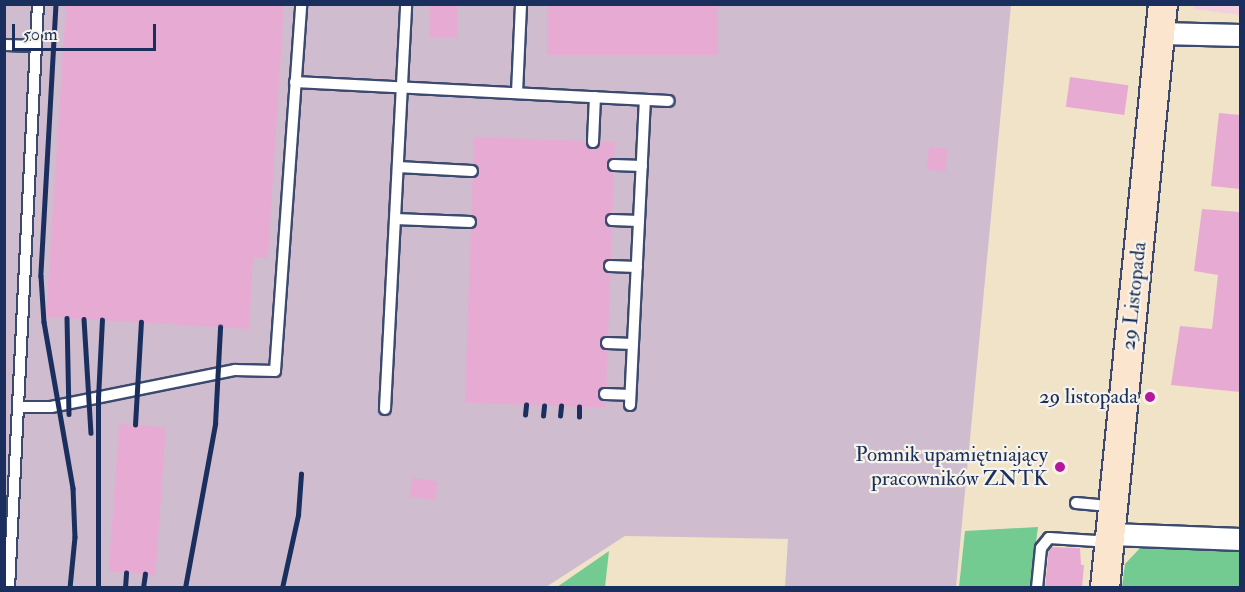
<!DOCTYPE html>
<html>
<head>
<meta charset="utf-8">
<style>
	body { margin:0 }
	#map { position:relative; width:1245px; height:592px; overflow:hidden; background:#f1e3c8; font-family:"IM FELL Double Pica",serif }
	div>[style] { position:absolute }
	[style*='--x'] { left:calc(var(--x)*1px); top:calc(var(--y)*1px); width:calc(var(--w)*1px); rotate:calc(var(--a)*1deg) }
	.built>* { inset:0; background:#f3cfe0 }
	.industrial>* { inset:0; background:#cfbdcf }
	.green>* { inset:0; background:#73cb91 }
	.building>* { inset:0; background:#e7aad3; transform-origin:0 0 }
	.roads { filter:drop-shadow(2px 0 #3b4a6e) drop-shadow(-2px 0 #3b4a6e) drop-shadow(0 2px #3b4a6e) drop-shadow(0 -2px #3b4a6e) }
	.lane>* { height:10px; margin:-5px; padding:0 5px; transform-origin:5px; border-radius:5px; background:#fff }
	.street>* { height:21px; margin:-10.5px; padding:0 10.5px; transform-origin:10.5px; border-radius:10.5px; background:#fff }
	.secondary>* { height:28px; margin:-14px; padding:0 14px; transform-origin:14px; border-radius:14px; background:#fbe5cf }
	.rail>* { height:4.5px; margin:-2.25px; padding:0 2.25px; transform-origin:2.25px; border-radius:2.25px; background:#1b2f5e }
	.dots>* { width:16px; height:16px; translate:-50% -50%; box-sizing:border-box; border:3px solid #f7f3e8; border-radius:50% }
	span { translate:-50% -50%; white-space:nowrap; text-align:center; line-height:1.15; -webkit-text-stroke:4.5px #f7f3e8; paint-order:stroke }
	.street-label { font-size:21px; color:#1b2f5e }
	.poi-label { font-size:21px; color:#1b2f5e }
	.right { translate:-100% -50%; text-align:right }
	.frame { position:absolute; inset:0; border:6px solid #1b2f5e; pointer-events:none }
	.scale { position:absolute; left:12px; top:24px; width:144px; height:27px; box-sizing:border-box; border:3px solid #1b2f5e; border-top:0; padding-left:8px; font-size:18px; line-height:21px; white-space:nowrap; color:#1b2f5e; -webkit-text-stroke:4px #f7f3e8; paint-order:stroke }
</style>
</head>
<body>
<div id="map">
	<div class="built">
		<i style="clip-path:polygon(1194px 5px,1240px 5px,1240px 15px,1194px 9px)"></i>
	</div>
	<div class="industrial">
		<i style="clip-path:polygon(4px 5px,1011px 5px,956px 587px,785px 587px,788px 539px,625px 536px,546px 587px,5px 587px)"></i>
	</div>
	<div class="green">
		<i style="clip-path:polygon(1038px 527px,1030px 587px,959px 587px,965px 531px)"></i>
		<i style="clip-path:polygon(1141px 547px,1240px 550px,1240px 587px,1122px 587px,1125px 564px)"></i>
		<i style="clip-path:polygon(609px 551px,605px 587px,557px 587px)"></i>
	</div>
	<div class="building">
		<i style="clip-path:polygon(66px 4px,284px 4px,268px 258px,253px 257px,249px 329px,46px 317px)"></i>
		<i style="left:430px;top:4px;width:27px;height:33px"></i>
		<i style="left:547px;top:4px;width:171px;height:51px"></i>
		<i style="left:1070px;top:77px;width:59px;height:30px;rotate:8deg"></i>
		<i style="clip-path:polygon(1219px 113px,1240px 115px,1240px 189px,1211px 186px)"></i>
		<i style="left:474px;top:137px;width:141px;height:266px;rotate:2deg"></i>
		<i style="left:929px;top:147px;width:19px;height:23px;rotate:6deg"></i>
		<i style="clip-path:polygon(1202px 209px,1240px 212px,1240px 392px,1171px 385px,1180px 326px,1212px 329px,1218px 275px,1194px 271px)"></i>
		<i style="left:119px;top:424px;width:47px;height:148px;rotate:4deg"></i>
		<i style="left:412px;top:478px;width:26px;height:19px;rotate:7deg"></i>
		<i style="clip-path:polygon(1049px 547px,1080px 548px,1081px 565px,1084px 565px,1082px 588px,1045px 588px)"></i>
	</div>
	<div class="roads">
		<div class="lane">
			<i style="--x:4;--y:45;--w:32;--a:2"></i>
			<i style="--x:295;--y:82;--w:374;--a:2.9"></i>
			<i style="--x:517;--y:93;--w:89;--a:-87.4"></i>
			<i style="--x:593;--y:142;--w:45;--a:-87.5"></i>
			<i style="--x:614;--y:165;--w:28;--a:2"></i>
			<i style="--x:398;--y:167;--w:74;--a:3.1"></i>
			<i style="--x:395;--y:219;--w:75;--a:2.3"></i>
			<i style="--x:612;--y:220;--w:27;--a:2"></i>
			<i style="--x:610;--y:266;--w:27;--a:2"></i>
			<i style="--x:607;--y:343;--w:26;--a:2"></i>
			<i style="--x:605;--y:394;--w:25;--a:2"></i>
			<i style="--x:630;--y:405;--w:305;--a:-87.2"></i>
			<i style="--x:18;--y:407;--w:33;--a:0"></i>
			<i style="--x:51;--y:407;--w:188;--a:-11.4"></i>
			<i style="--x:235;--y:370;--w:40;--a:1.4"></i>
			<i style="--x:275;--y:371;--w:368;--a:-85.9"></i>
			<i style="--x:385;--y:409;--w:406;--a:-87"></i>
			<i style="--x:1076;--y:503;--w:22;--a:5"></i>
			<i style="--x:9;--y:588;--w:585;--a:-87.16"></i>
			<i style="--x:1037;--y:588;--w:40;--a:-84.3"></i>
			<i style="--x:1041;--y:548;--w:13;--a:-51"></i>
			<i style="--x:1049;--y:538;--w:47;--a:3.7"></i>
			<i style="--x:1096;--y:541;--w:13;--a:-27"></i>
		</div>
		<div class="street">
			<i style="--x:1160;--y:33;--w:80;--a:1.4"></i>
			<i style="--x:1111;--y:534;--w:129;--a:2.2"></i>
		</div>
		<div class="secondary">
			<i style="--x:1105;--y:588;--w:587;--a:-84.33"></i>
		</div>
	</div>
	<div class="rail">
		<i style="--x:56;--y:4;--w:272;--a:93.2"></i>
		<i style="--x:41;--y:276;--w:46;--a:86.3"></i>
		<i style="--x:44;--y:322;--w:169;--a:80.1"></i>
		<i style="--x:73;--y:488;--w:49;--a:87.7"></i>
		<i style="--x:75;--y:537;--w:51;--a:95.6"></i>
		<i style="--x:67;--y:318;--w:96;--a:88.8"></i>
		<i style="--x:84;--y:319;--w:114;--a:86.5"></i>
		<i style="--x:525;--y:415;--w:10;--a:-84"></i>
		<i style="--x:543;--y:416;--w:10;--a:-84"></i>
		<i style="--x:560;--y:416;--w:10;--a:-84"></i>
		<i style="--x:579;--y:417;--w:10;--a:-90"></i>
		<i style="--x:135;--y:425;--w:103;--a:-86.7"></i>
		<i style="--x:98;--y:588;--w:190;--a:-90"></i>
		<i style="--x:98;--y:398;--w:78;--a:-87.1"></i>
		<i style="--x:125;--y:588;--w:15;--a:-86"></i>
		<i style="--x:143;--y:588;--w:14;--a:-82"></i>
		<i style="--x:185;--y:588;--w:167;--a:-79.6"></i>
		<i style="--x:215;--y:424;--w:97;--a:-87"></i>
		<i style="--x:282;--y:588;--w:75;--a:-77.6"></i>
		<i style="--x:298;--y:515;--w:41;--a:-85.8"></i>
	</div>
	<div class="dots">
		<i style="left:1150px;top:397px;background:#b5179e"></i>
		<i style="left:1060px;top:467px;background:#b5179e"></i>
	</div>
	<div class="street-label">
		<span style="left:1134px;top:296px;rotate:-84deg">29 Listopada</span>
	</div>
	<div class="poi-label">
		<span class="right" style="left:1138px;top:397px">29 listopada</span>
		<span class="right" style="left:1048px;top:467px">Pomnik upamiętniający<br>pracowników ZNTK</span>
	</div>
	<div class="frame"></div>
	<div class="scale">50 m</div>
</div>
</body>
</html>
